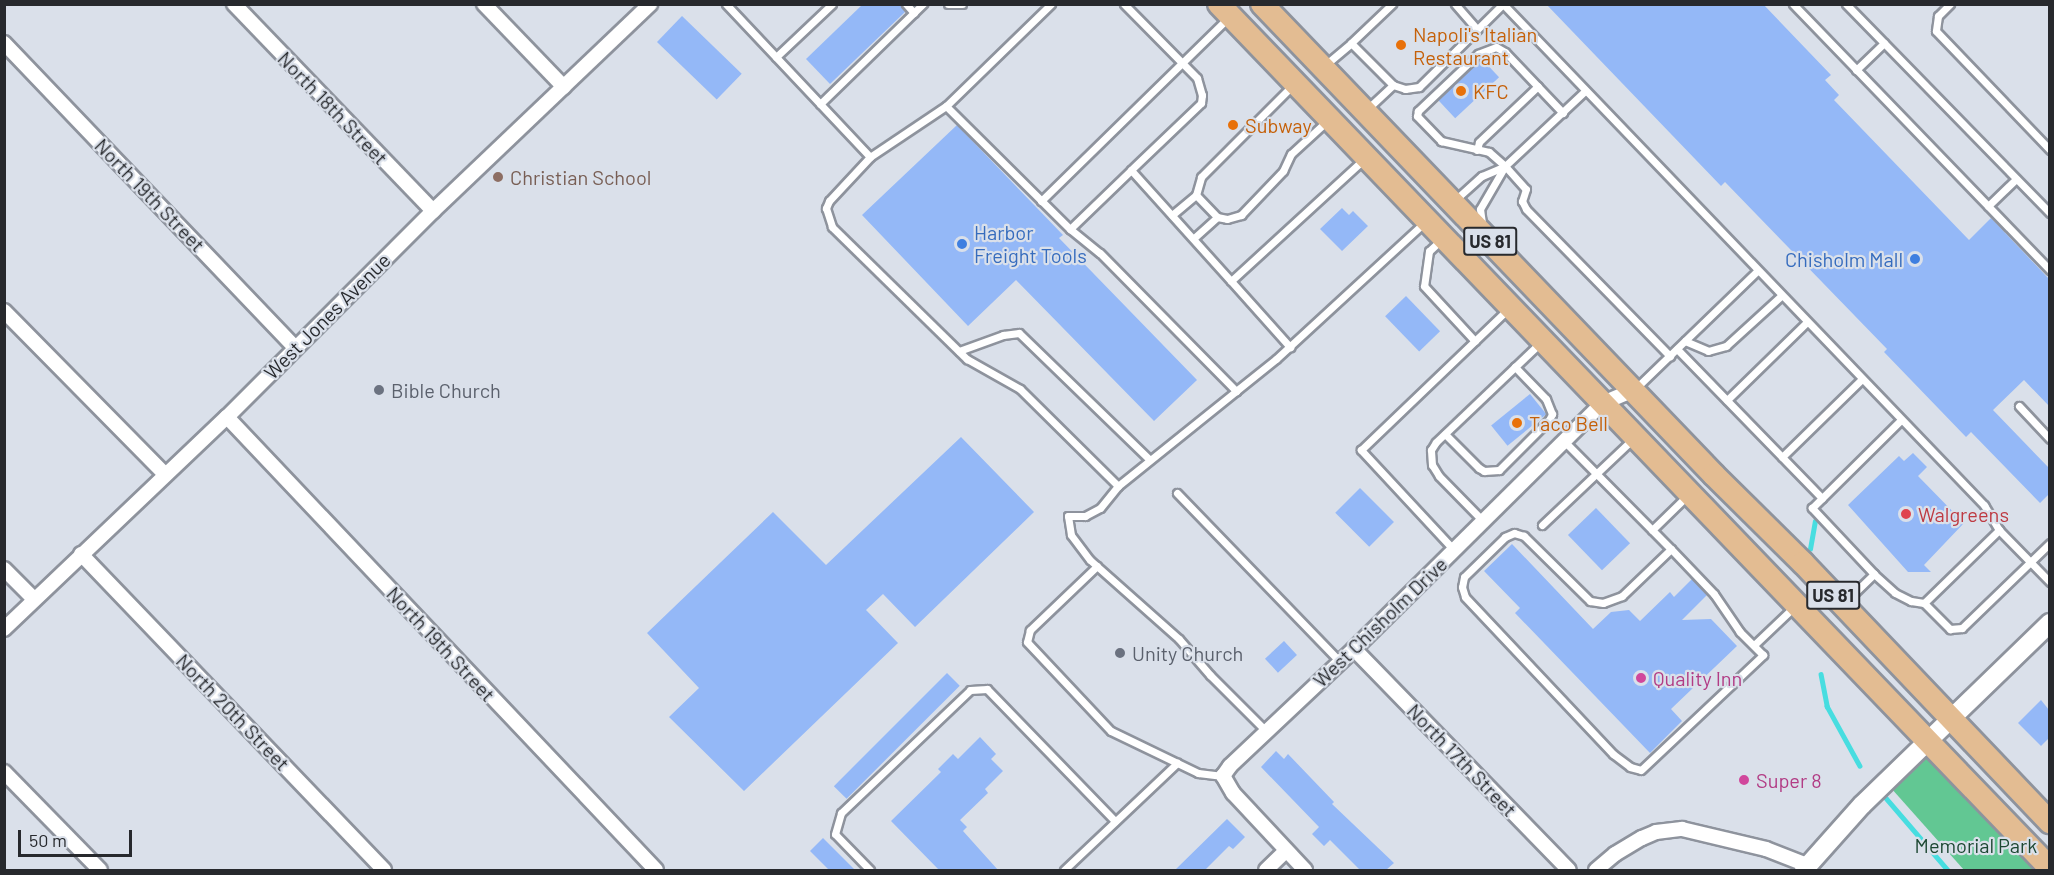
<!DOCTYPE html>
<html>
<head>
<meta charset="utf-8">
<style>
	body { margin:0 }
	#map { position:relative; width:2054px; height:875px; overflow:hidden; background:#dae0ea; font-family:Barlow,sans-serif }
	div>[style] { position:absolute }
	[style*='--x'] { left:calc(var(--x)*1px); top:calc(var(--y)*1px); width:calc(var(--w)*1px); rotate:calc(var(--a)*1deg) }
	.green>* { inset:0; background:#62c793 }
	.stream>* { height:4.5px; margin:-2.25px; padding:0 2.25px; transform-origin:2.25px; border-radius:2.25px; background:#47dde0 }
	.building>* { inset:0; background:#94b8f7; transform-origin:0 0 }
	.roads { filter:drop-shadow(2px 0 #8e939d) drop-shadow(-2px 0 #8e939d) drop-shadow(0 2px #8e939d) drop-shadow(0 -2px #8e939d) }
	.service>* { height:7px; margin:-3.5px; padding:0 3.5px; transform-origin:3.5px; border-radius:3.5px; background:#fff }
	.minor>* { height:14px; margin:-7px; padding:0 7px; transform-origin:7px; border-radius:7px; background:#fff }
	.tertiary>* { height:18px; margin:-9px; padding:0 9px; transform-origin:9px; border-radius:9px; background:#fff }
	.primary>* { height:22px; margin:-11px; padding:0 11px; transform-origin:11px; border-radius:11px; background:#e3bc92 }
	.dots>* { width:16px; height:16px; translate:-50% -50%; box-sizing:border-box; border:3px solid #dae0ea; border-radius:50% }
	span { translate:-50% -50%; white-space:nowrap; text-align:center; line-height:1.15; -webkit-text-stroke:4.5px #dae0ea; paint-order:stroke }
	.shield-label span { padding:2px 4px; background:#dae0ea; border:2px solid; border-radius:4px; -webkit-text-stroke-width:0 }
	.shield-label { font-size:18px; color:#27292d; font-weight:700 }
	.food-label { font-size:20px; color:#c56008 }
	.left { translate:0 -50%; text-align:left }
	.street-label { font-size:20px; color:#27292d }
	.education-label { font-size:20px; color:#785e54 }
	.shop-label { font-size:20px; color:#366cbe }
	.right { translate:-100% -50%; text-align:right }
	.worship-label { font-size:20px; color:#5b616d }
	.health-label { font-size:20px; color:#be3a42 }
	.hotel-label { font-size:20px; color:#b23c85 }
	.park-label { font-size:20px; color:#1c4732 }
	.frame { position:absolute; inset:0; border:6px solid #27292d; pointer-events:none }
	.scale { position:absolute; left:18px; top:830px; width:114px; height:27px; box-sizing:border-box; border:3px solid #27292d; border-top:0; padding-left:8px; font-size:18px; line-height:21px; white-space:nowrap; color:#27292d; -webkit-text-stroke:4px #dae0ea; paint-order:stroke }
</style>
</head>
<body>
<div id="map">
	<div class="green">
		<i style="clip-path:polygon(1925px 754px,2035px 870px,1964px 870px,1891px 788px)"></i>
	</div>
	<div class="stream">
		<i style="--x:1810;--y:549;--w:28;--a:-80"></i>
		<i style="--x:1821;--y:674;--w:33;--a:79"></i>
		<i style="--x:1827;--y:706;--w:68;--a:61.2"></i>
		<i style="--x:1886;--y:798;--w:95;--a:49.3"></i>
	</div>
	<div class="building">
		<i style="clip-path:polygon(863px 4px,900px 4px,905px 12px,830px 84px,806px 59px)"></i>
		<i style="clip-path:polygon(1546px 4px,1763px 4px,1831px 75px,1825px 80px,1839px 95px,1834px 100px,1969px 240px,1991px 218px,2049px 279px,2049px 406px,2024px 380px,1993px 410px,2049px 468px,2049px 494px,2040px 503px,1971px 432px,1966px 437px,1884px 352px,1887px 349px,1725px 182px,1721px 186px)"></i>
		<i style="left:682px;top:16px;width:83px;height:36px;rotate:44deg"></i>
		<i style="left:1482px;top:59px;width:25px;height:60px;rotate:47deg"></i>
		<i style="clip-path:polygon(957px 125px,1063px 235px,1059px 238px,1197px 380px,1154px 421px,1016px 280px,968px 326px,862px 215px)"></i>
		<i style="clip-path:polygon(1342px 208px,1349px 215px,1353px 211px,1368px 226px,1342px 251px,1320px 229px)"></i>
		<i style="left:1406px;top:296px;width:49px;height:29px;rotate:46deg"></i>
		<i style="left:1530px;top:394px;width:26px;height:50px;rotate:51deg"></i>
		<i style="clip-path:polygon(961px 437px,1034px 512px,915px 627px,883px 594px,866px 610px,898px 643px,744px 791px,669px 717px,699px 688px,647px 633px,773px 512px,826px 565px)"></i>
		<i style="clip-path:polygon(1913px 453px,1927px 467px,1918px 476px,1964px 523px,1924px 565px,1931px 572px,1908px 572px,1848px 505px,1899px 456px,1904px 461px)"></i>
		<i style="left:1360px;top:488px;width:48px;height:35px;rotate:45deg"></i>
		<i style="left:1596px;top:508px;width:49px;height:39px;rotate:46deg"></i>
		<i style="clip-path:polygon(1512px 544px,1593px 629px,1611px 612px,1629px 610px,1640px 621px,1670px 592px,1674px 597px,1692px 579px,1707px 595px,1682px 620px,1711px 619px,1737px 646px,1671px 709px,1682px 721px,1650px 753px,1515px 613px,1520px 608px,1484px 571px)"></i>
		<i style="left:1284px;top:641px;width:19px;height:26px;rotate:47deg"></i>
		<i style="left:947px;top:673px;width:18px;height:160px;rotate:45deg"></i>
		<i style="clip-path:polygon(2041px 700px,2049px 710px,2049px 738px,2041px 746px,2018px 723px)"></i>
		<i style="clip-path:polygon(980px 737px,996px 754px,991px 759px,1003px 771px,985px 789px,988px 793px,960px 820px,967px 827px,963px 831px,998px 870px,939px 870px,891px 821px,941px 772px,938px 769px,953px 754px,958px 759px)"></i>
		<i style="clip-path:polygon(1276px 751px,1284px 759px,1288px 754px,1334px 802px,1332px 804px,1394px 863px,1386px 870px,1360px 870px,1330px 840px,1324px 846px,1312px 834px,1319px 827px,1261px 767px)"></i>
		<i style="clip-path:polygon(1227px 819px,1245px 837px,1233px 849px,1229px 846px,1205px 870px,1175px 870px)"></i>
		<i style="clip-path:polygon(823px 838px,855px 870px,829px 870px,810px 851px)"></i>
	</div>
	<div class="roads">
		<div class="service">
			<i style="--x:726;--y:4;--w:210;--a:46.7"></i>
			<i style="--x:870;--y:157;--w:60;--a:133"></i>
			<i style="--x:829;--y:201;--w:8;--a:113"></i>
			<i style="--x:826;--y:208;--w:20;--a:72"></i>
			<i style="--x:832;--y:227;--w:189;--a:44.4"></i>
			<i style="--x:967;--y:359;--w:61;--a:29.5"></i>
			<i style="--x:1020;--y:389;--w:138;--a:44.7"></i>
			<i style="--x:1118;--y:486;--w:151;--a:-38.8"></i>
			<i style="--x:906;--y:4;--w:12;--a:48"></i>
			<i style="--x:948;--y:4;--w:14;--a:0"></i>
			<i style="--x:1051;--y:4;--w:146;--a:135.8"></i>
			<i style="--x:946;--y:106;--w:175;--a:44.8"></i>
			<i style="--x:1070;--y:229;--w:38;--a:39"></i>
			<i style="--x:1100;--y:253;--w:194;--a:45.4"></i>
			<i style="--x:1236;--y:391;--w:51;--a:-38.7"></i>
			<i style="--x:1276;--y:359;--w:202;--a:-42.6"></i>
			<i style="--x:1124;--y:4;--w:104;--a:45.4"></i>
			<i style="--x:1197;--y:78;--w:18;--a:74"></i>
			<i style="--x:1202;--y:95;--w:8;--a:97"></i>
			<i style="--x:1201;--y:103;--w:97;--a:136.3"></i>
			<i style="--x:1131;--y:170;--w:149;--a:48"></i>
			<i style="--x:1231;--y:281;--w:180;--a:-42.5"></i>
			<i style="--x:1455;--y:4;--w:33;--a:49"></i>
			<i style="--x:1503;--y:4;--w:695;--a:46.17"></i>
			<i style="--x:1984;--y:505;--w:29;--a:59"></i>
			<i style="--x:1999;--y:530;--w:73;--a:45.6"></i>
			<i style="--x:1793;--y:4;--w:370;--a:46"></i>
			<i style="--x:1846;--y:4;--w:292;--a:45.7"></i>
			<i style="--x:1950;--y:4;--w:17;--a:135"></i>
			<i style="--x:1938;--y:16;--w:15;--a:98"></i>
			<i style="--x:1936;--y:31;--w:165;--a:46.2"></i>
			<i style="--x:1351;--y:43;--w:57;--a:-43.6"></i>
			<i style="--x:776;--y:57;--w:77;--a:-43.4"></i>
			<i style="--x:1324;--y:66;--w:35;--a:-40"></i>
			<i style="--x:1351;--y:43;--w:59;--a:45"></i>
			<i style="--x:1393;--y:85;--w:35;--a:137"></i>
			<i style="--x:1856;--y:70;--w:39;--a:-44"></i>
			<i style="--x:1393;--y:85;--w:13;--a:18"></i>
			<i style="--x:1405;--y:89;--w:14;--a:-8"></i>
			<i style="--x:1419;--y:87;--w:118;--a:-44.7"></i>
			<i style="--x:820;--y:104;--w:144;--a:-44.2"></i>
			<i style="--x:1563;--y:113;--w:84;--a:-133.6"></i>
			<i style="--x:1505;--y:52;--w:10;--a:-151"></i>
			<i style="--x:1496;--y:47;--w:19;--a:159"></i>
			<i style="--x:1478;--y:54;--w:83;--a:136.5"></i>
			<i style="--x:1418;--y:111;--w:5;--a:101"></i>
			<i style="--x:1417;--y:116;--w:35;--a:46"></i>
			<i style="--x:1441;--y:141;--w:49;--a:12.9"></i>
			<i style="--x:1489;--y:152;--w:21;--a:41"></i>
			<i style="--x:1505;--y:166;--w:31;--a:48"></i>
			<i style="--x:1526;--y:189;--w:13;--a:108"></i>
			<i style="--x:1522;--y:201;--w:9;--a:63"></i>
			<i style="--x:1526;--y:209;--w:206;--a:45.6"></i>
			<i style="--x:1477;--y:150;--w:8;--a:-76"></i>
			<i style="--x:1479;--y:142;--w:81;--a:-43.5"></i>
			<i style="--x:870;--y:157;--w:92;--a:-33.9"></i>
			<i style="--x:1196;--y:195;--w:30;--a:46"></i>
			<i style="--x:1455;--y:200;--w:36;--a:-42"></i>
			<i style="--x:1482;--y:176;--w:25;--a:-23"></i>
			<i style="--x:1505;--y:166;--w:110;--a:-43.2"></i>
			<i style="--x:1041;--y:201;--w:262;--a:-44.4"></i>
			<i style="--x:1988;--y:206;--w:39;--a:-44"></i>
			<i style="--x:1172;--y:215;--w:31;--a:-40"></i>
			<i style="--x:1196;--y:195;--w:19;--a:-74"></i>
			<i style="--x:1201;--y:177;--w:130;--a:-45"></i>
			<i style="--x:1482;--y:223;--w:14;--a:-98"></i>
			<i style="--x:1480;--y:209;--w:50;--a:-59.8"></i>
			<i style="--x:1070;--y:229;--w:85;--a:-44"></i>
			<i style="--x:1194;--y:238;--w:31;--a:-42"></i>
			<i style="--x:1217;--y:217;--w:10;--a:11"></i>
			<i style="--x:1227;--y:219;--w:15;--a:-16"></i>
			<i style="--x:1241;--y:215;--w:61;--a:-46.3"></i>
			<i style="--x:1283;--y:171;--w:19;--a:-65"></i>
			<i style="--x:1291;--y:154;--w:49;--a:-42.5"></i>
			<i style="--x:1441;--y:240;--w:16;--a:137"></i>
			<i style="--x:1429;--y:251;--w:35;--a:98"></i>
			<i style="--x:1424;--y:286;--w:75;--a:47.2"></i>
			<i style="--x:1231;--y:281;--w:89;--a:48.2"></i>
			<i style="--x:1685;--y:341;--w:25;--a:23"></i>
			<i style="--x:1708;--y:351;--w:19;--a:-16"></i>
			<i style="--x:1726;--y:346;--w:74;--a:-42.3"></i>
			<i style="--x:1677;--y:349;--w:208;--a:45.8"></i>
			<i style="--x:959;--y:351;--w:47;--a:-20"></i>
			<i style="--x:1003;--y:335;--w:16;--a:-7"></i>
			<i style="--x:1019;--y:333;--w:182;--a:44.1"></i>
			<i style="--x:1636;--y:388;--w:168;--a:-44"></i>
			<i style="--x:1727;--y:400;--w:112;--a:-44.3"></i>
			<i style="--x:2019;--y:406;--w:45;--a:46.8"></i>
			<i style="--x:1445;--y:434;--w:48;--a:45"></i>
			<i style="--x:1479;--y:468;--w:6;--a:31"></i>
			<i style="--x:1484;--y:471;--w:15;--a:-4"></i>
			<i style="--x:1499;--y:470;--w:71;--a:-45"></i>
			<i style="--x:1549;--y:420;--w:7;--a:-63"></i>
			<i style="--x:1552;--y:414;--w:16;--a:-112"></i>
			<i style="--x:1546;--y:399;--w:45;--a:-134.1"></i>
			<i style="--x:1564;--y:441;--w:152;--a:45.3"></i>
			<i style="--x:1671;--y:549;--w:68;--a:136.2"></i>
			<i style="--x:1622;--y:596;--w:20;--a:160"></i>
			<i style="--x:1603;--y:603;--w:13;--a:-171"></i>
			<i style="--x:1590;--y:601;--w:93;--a:-135.4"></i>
			<i style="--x:1524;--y:536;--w:10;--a:-163"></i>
			<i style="--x:1514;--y:533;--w:10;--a:156"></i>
			<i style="--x:1505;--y:537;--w:57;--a:135.7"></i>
			<i style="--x:1464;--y:577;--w:10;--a:101"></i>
			<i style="--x:1462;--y:587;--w:10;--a:73"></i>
			<i style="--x:1465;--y:597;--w:216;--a:46.7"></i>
			<i style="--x:1613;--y:754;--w:21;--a:37"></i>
			<i style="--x:1630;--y:767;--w:11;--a:15"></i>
			<i style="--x:1641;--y:770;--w:168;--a:-43.3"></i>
			<i style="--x:1763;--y:655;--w:33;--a:-135"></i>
			<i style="--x:1740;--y:632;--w:46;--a:-124.4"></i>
			<i style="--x:1714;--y:594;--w:62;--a:-133.7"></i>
			<i style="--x:1782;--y:457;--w:112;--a:-44.3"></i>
			<i style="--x:1118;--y:486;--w:28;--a:129"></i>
			<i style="--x:1100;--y:508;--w:17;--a:152"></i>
			<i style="--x:1085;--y:516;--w:17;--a:180"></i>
			<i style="--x:1068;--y:516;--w:19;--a:81"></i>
			<i style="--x:1071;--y:535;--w:31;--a:53"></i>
			<i style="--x:1090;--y:560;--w:119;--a:41.6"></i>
			<i style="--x:1179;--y:639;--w:48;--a:49.3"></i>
			<i style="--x:1210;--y:675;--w:81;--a:45"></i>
			<i style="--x:1177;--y:493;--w:235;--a:46"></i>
			<i style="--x:1483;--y:521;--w:63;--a:-134.4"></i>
			<i style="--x:1439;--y:476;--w:13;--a:-122"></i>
			<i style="--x:1432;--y:465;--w:15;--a:-94"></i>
			<i style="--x:1431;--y:450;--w:9;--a:-58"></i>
			<i style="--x:1436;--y:442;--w:145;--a:-43.6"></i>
			<i style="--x:1542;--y:525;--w:124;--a:-43.4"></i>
			<i style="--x:1652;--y:530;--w:49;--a:-44.2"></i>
			<i style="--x:1454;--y:550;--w:137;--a:-132.9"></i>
			<i style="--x:1361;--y:450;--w:202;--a:-43.8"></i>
			<i style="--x:1097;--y:566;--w:93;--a:136.3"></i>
			<i style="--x:1030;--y:630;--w:12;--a:104"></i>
			<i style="--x:1027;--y:642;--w:122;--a:46.7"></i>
			<i style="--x:1111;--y:731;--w:97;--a:25.8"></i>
			<i style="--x:1198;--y:773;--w:25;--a:7"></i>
			<i style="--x:1874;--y:574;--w:91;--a:-133.2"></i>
			<i style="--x:1812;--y:508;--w:125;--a:-44.7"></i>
			<i style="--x:1844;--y:603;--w:42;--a:-44"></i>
			<i style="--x:1874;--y:574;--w:28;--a:42"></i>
			<i style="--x:1895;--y:593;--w:18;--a:27"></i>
			<i style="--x:1911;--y:601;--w:13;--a:9"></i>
			<i style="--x:1924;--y:603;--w:37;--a:45"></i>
			<i style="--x:1950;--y:629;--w:12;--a:-5"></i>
			<i style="--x:1962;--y:628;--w:122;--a:-44"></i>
			<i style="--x:1924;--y:603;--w:105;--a:-44.2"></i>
			<i style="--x:1754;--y:645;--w:57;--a:-43.6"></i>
			<i style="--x:870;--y:870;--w:50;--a:-134.2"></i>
			<i style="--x:835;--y:834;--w:22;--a:-74"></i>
			<i style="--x:841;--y:813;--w:178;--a:-43.6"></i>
			<i style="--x:970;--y:690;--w:17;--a:-3"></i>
			<i style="--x:987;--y:689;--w:184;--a:45.9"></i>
			<i style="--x:1064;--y:870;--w:156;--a:-43.4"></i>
		</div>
		<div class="minor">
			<i style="--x:234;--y:4;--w:287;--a:46.1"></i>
			<i style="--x:484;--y:4;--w:115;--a:46.1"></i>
			<i style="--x:4;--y:43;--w:421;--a:46.3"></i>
			<i style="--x:4;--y:311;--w:229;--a:45.4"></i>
			<i style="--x:227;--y:417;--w:624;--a:46.56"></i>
			<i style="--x:81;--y:554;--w:438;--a:46.2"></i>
			<i style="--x:4;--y:569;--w:42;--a:45"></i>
			<i style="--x:4;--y:629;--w:308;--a:-43.6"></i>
			<i style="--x:227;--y:417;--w:291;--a:-45"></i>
			<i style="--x:433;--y:211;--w:300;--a:-43.6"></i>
			<i style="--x:1354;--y:649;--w:308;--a:45.8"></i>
			<i style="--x:4;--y:772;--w:137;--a:45.6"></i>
			<i style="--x:1266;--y:870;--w:28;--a:-44"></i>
			<i style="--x:1305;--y:870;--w:105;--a:-133.1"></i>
			<i style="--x:1233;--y:793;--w:20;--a:-120"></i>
			<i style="--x:1223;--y:776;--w:12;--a:-55"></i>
			<i style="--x:1230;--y:766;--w:170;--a:-43.3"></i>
			<i style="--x:1354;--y:649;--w:350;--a:-44.7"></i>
			<i style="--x:1603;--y:403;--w:34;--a:-23"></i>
			<i style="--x:1596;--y:870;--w:25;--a:-40"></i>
			<i style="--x:1615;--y:854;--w:31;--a:-31"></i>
			<i style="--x:1642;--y:838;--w:15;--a:-23"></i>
			<i style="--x:1656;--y:832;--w:26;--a:-7"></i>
			<i style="--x:1682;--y:829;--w:86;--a:13.4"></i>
			<i style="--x:1766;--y:849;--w:44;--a:21.3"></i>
		</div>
		<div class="tertiary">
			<i style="--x:1804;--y:870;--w:87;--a:-48.3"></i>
			<i style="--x:1862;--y:805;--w:262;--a:-44.1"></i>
		</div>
		<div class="primary">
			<i style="--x:1219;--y:4;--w:1199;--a:46.12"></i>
			<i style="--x:1262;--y:4;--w:653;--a:46.18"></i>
			<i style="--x:1714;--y:475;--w:125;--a:44.7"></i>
			<i style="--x:1803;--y:563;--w:358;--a:46.4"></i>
		</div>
	</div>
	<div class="dots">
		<i style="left:1401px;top:45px;background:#e8710a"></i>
		<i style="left:1461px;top:91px;background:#e8710a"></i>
		<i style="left:1233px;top:125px;background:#e8710a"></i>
		<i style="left:498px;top:177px;background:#8d6e63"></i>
		<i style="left:962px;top:244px;background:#3f7fe0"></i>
		<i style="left:1915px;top:259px;background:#3f7fe0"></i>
		<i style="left:379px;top:390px;background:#6b7280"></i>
		<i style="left:1517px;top:423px;background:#e8710a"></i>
		<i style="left:1906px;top:514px;background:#e0444e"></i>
		<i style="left:1120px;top:653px;background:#6b7280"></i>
		<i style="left:1641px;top:678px;background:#d1479c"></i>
		<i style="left:1744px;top:780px;background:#d1479c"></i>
	</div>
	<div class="shield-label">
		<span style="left:1490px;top:241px">US 81</span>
		<span style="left:1833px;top:595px">US 81</span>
	</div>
	<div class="food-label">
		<span class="left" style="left:1413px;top:46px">Napoli's Italian<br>Restaurant</span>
		<span class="left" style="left:1473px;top:91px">KFC</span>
		<span class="left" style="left:1245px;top:125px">Subway</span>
		<span class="left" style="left:1529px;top:423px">Taco Bell</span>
	</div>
	<div class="street-label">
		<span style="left:333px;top:108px;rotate:46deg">North 18th Street</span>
		<span style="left:150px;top:195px;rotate:46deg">North 19th Street</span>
		<span style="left:327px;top:316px;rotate:-45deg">West Jones Avenue</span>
		<span style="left:1380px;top:622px;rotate:-44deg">West Chisholm Drive</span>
		<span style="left:441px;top:644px;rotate:47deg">North 19th Street</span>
		<span style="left:233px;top:712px;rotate:46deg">North 20th Street</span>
		<span style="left:1462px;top:760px;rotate:46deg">North 17th Street</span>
	</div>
	<div class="education-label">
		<span class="left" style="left:510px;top:177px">Christian School</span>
	</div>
	<div class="shop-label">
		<span class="left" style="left:974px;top:244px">Harbor<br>Freight Tools</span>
		<span class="right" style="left:1903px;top:259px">Chisholm Mall</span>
	</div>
	<div class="worship-label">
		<span class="left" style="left:391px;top:390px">Bible Church</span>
		<span class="left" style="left:1132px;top:653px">Unity Church</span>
	</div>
	<div class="health-label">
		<span class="left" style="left:1918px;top:514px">Walgreens</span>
	</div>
	<div class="hotel-label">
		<span class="left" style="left:1653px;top:678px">Quality Inn</span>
		<span class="left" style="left:1756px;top:780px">Super 8</span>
	</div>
	<div class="park-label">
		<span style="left:1976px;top:845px">Memorial Park</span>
	</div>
	<div class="frame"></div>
	<div class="scale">50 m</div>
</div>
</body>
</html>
